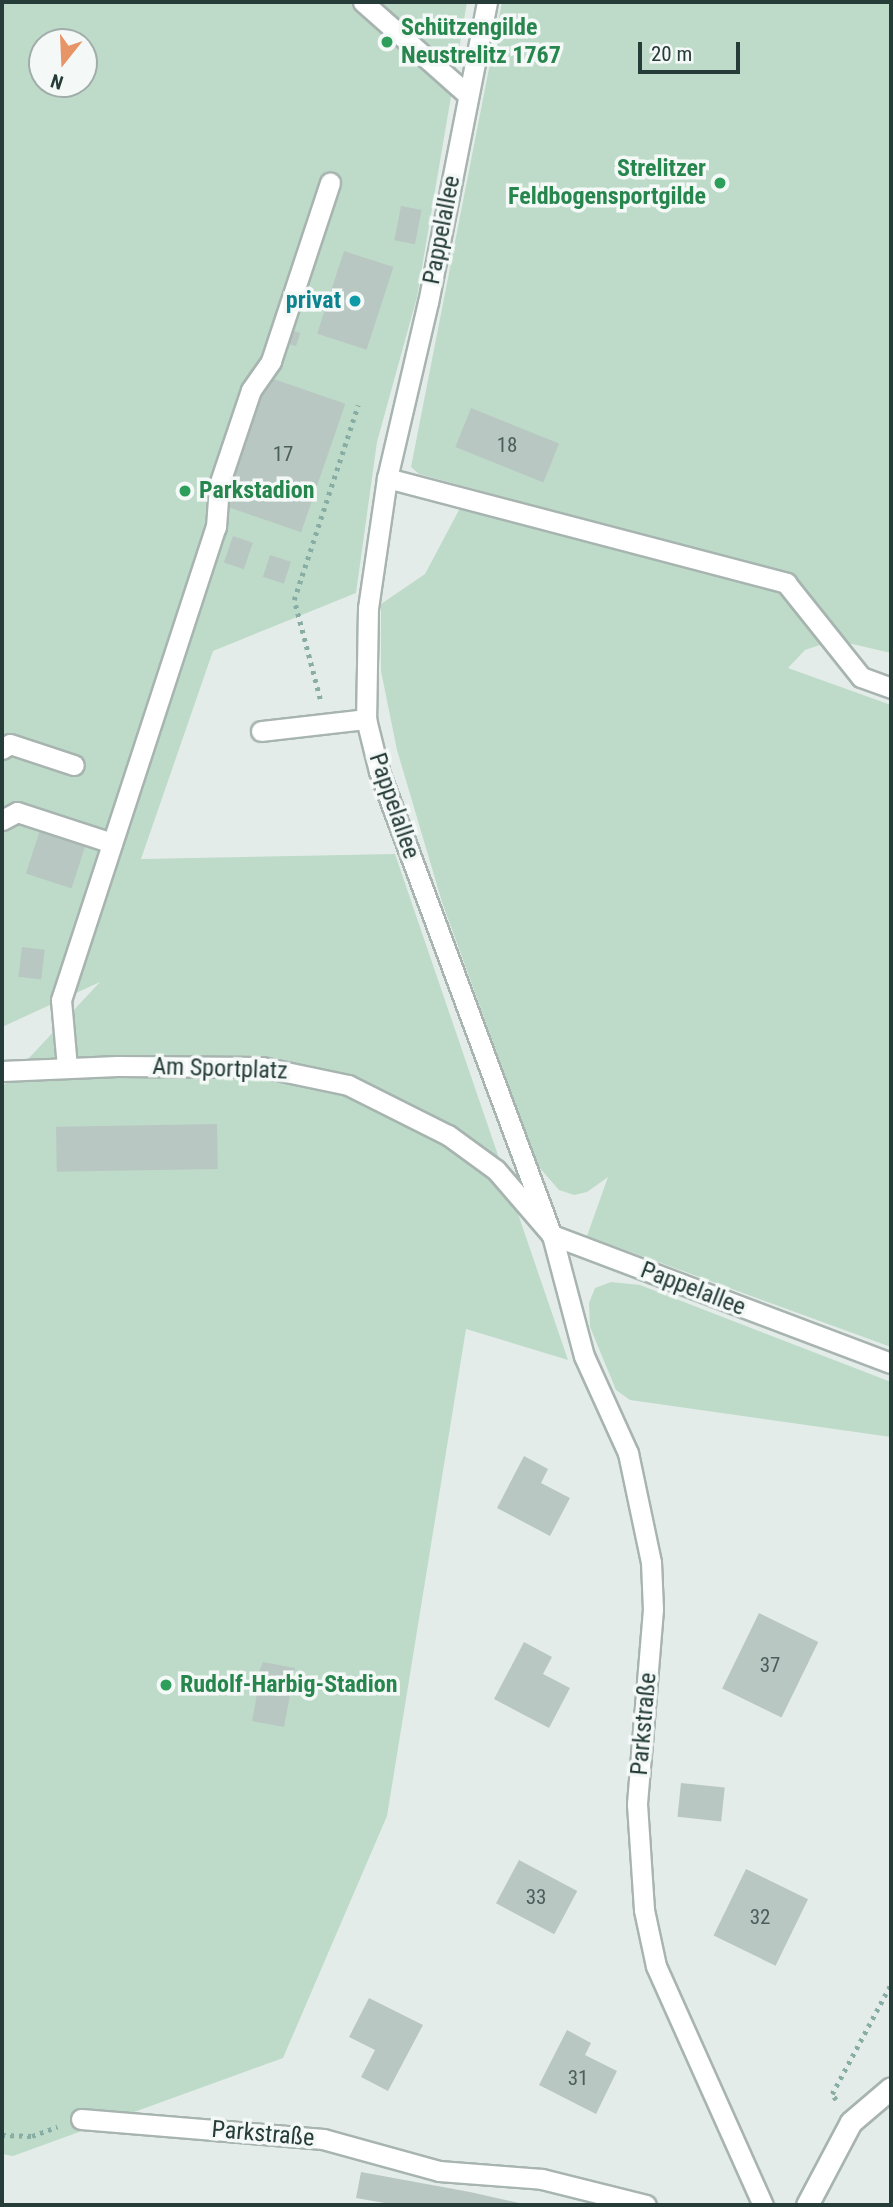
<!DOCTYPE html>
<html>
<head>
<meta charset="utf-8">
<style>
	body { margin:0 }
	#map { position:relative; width:893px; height:2207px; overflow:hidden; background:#e4ece9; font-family:"Roboto Condensed",sans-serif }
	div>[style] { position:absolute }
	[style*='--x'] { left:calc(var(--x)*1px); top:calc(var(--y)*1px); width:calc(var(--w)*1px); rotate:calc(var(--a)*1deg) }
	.green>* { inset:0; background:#bedbc9 }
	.building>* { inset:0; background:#b9c7c3; transform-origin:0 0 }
	.path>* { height:4.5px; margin-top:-2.25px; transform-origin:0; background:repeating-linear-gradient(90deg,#87ada5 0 3.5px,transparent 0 8.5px) }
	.roads { filter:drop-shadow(2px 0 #a7b4b0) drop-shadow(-2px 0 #a7b4b0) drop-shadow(0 2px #a7b4b0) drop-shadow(0 -2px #a7b4b0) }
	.service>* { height:19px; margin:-9.5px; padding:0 9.5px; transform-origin:9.5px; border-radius:9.5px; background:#fff }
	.minor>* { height:21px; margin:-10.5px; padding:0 10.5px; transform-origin:10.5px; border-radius:10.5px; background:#fff }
	.dots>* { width:19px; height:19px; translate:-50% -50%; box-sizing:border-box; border:4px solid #f4f9f7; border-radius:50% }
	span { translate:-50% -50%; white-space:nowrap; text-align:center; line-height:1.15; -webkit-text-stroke:7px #f4f9f7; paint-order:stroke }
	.number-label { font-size:21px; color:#4a5f5b }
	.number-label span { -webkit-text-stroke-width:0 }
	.leisure-label { font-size:24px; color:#27864d; font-weight:700 }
	.left { translate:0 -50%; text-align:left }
	.right { translate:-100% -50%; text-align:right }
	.street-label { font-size:24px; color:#253c38 }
	.culture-label { font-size:24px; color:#0d838f; font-weight:700 }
	.frame { position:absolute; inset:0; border:4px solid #253c38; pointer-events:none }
	.north { position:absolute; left:28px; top:28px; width:70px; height:70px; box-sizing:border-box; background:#f4f9f7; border:2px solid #a1adab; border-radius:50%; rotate:198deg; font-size:19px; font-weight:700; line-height:28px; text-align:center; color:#253c38 }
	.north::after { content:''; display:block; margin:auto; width:24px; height:32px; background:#e79567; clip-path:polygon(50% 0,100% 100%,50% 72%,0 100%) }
	.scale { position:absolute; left:638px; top:42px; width:102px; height:32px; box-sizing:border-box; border:4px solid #253c38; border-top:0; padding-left:9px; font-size:21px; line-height:24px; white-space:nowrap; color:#253c38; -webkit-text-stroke:5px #f4f9f7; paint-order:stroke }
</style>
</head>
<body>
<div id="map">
	<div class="green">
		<i style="clip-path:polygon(evenodd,2px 2px,467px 2px,417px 297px,377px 442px,356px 593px,213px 651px,141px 859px,395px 854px,568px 1360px,466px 1329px,387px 1816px,283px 2058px,13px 2156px,2px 2154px,2px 1087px,100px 982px,2px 1027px,2px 2px,42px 42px,84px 42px,84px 84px,42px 84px,42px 42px)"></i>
		<i style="clip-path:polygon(502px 2px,891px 2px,891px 653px,835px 640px,805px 650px,788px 668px,891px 705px,891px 1347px,587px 1236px,608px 1177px,587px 1192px,574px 1195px,559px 1190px,538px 1166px,442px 902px,397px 750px,381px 671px,381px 604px,425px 574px,459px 510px,467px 507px,714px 554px,419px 474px,411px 467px)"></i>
		<i style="clip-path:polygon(611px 1282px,640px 1285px,891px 1382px,891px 1437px,630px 1400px,616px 1390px,590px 1327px,589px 1303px,595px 1288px)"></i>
	</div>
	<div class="building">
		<i style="left:401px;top:206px;width:21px;height:35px;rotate:11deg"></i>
		<i style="left:344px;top:251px;width:52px;height:87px;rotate:18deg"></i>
		<i style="left:288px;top:329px;width:13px;height:14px;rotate:18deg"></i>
		<i style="left:265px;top:376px;width:85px;height:136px;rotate:19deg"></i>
		<i style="left:471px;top:408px;width:95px;height:42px;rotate:22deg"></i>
		<i style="left:233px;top:536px;width:21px;height:28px;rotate:19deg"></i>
		<i style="left:270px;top:555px;width:22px;height:23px;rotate:18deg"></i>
		<i style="left:41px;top:827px;width:48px;height:49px;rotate:18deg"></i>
		<i style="left:22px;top:947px;width:23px;height:30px;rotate:7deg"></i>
		<i style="left:217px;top:1124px;width:45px;height:161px;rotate:89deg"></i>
		<i style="clip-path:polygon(524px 1456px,548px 1469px,541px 1483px,570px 1498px,550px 1536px,497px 1508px)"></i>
		<i style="left:759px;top:1613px;width:66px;height:84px;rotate:26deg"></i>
		<i style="clip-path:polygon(524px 1642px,552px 1657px,543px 1674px,570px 1688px,549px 1728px,494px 1699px)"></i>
		<i style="clip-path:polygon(263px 1662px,295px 1668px,284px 1727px,252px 1721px,257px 1694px,252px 1689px)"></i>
		<i style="left:681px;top:1783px;width:44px;height:34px;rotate:6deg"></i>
		<i style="left:519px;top:1860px;width:66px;height:49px;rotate:28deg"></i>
		<i style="left:746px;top:1869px;width:69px;height:74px;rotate:26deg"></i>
		<i style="clip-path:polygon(369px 1998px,423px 2025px,388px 2091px,361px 2077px,375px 2050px,349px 2037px)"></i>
		<i style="clip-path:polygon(567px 2030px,591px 2043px,585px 2055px,617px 2071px,596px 2114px,539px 2085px)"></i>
		<i style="clip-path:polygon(361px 2172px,470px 2192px,528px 2205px,396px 2205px,356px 2198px)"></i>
	</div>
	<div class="path">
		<i style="--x:320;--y:699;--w:102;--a:-104.7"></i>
		<i style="--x:294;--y:600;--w:205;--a:-71.8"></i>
		<i style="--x:836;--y:2100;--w:7;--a:-124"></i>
		<i style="--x:832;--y:2094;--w:125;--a:-61.8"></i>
		<i style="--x:2;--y:2135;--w:30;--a:2"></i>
		<i style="--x:32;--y:2136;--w:27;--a:-20"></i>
	</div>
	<div class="roads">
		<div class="service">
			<i style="--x:363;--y:2;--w:140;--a:41.5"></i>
			<i style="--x:487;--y:2;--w:306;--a:101.1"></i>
			<i style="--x:428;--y:302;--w:181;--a:103.1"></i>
			<i style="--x:387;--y:478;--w:131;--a:98.3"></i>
			<i style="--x:368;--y:608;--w:111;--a:91"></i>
			<i style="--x:366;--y:719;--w:54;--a:76"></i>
			<i style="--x:379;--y:771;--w:495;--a:69.6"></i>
			<i style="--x:552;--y:1235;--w:125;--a:75.2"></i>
			<i style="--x:584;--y:1356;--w:107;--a:65.6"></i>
			<i style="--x:628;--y:1453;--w:111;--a:78.1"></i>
			<i style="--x:651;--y:1562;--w:47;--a:87.6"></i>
			<i style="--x:653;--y:1609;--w:196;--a:94.7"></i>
			<i style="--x:637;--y:1804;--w:106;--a:86.2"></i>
			<i style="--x:644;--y:1910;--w:57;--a:77.9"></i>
			<i style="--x:656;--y:1966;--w:262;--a:65.9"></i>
			<i style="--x:387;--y:478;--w:413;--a:14.7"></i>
			<i style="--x:786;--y:583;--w:120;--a:51.4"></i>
			<i style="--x:861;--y:677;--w:32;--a:20"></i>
			<i style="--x:261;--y:731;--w:106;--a:-6.5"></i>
			<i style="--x:2;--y:749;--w:9;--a:-32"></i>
			<i style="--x:10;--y:744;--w:67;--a:18.2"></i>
			<i style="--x:2;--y:820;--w:17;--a:-28"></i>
			<i style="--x:17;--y:812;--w:100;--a:18.1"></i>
			<i style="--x:67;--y:1067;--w:67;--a:-95.1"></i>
			<i style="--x:61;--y:1000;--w:498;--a:-71.9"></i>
			<i style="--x:216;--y:527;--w:42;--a:-85.9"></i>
			<i style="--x:219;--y:485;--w:100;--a:-71.4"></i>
			<i style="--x:251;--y:390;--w:35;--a:-55"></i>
			<i style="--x:271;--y:361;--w:188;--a:-71.7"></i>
			<i style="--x:2;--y:1071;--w:115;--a:-2.5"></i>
			<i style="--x:117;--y:1066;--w:145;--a:0.4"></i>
			<i style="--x:262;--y:1067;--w:88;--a:11.8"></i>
			<i style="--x:348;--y:1085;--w:112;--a:26.6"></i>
			<i style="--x:448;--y:1135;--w:59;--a:36.1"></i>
			<i style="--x:496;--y:1170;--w:86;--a:49.3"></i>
			<i style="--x:552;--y:1235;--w:362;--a:20.7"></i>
			<i style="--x:81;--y:2119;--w:243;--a:4.7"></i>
			<i style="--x:323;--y:2139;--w:120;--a:15.4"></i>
			<i style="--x:439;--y:2171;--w:103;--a:4.4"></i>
			<i style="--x:542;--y:2179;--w:107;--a:14"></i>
		</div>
		<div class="minor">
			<i style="--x:807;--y:2205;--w:94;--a:-62.1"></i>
			<i style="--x:851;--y:2122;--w:52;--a:-40.4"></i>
		</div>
	</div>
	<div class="dots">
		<i style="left:387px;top:42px;background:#2e9e5b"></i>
		<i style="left:720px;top:183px;background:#2e9e5b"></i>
		<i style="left:355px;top:301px;background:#0f9aa8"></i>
		<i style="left:185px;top:491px;background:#2e9e5b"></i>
		<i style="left:166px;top:1685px;background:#2e9e5b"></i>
	</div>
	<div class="number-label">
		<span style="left:507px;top:445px">18</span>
		<span style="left:283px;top:454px">17</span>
		<span style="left:770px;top:1665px">37</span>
		<span style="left:536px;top:1897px">33</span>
		<span style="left:760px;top:1917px">32</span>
		<span style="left:578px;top:2078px">31</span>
	</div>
	<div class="leisure-label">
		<span class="left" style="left:401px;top:42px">Schützengilde<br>Neustrelitz 1767</span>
		<span class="right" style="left:706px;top:183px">Strelitzer<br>Feldbogensportgilde</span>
		<span class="left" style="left:199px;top:491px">Parkstadion</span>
		<span class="left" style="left:180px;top:1685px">Rudolf-Harbig-Stadion</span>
	</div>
	<div class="street-label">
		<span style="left:442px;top:230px;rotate:-79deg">Pappelallee</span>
		<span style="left:394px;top:806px;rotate:71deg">Pappelallee</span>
		<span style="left:220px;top:1069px;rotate:2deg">Am Sportplatz</span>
		<span style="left:693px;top:1289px;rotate:21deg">Pappelallee</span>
		<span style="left:644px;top:1724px;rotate:-85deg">Parkstraße</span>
		<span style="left:263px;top:2134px;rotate:5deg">Parkstraße</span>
	</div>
	<div class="culture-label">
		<span class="right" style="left:341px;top:301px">privat</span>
	</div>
	<div class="frame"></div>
	<div class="north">N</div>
	<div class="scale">20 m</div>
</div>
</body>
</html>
